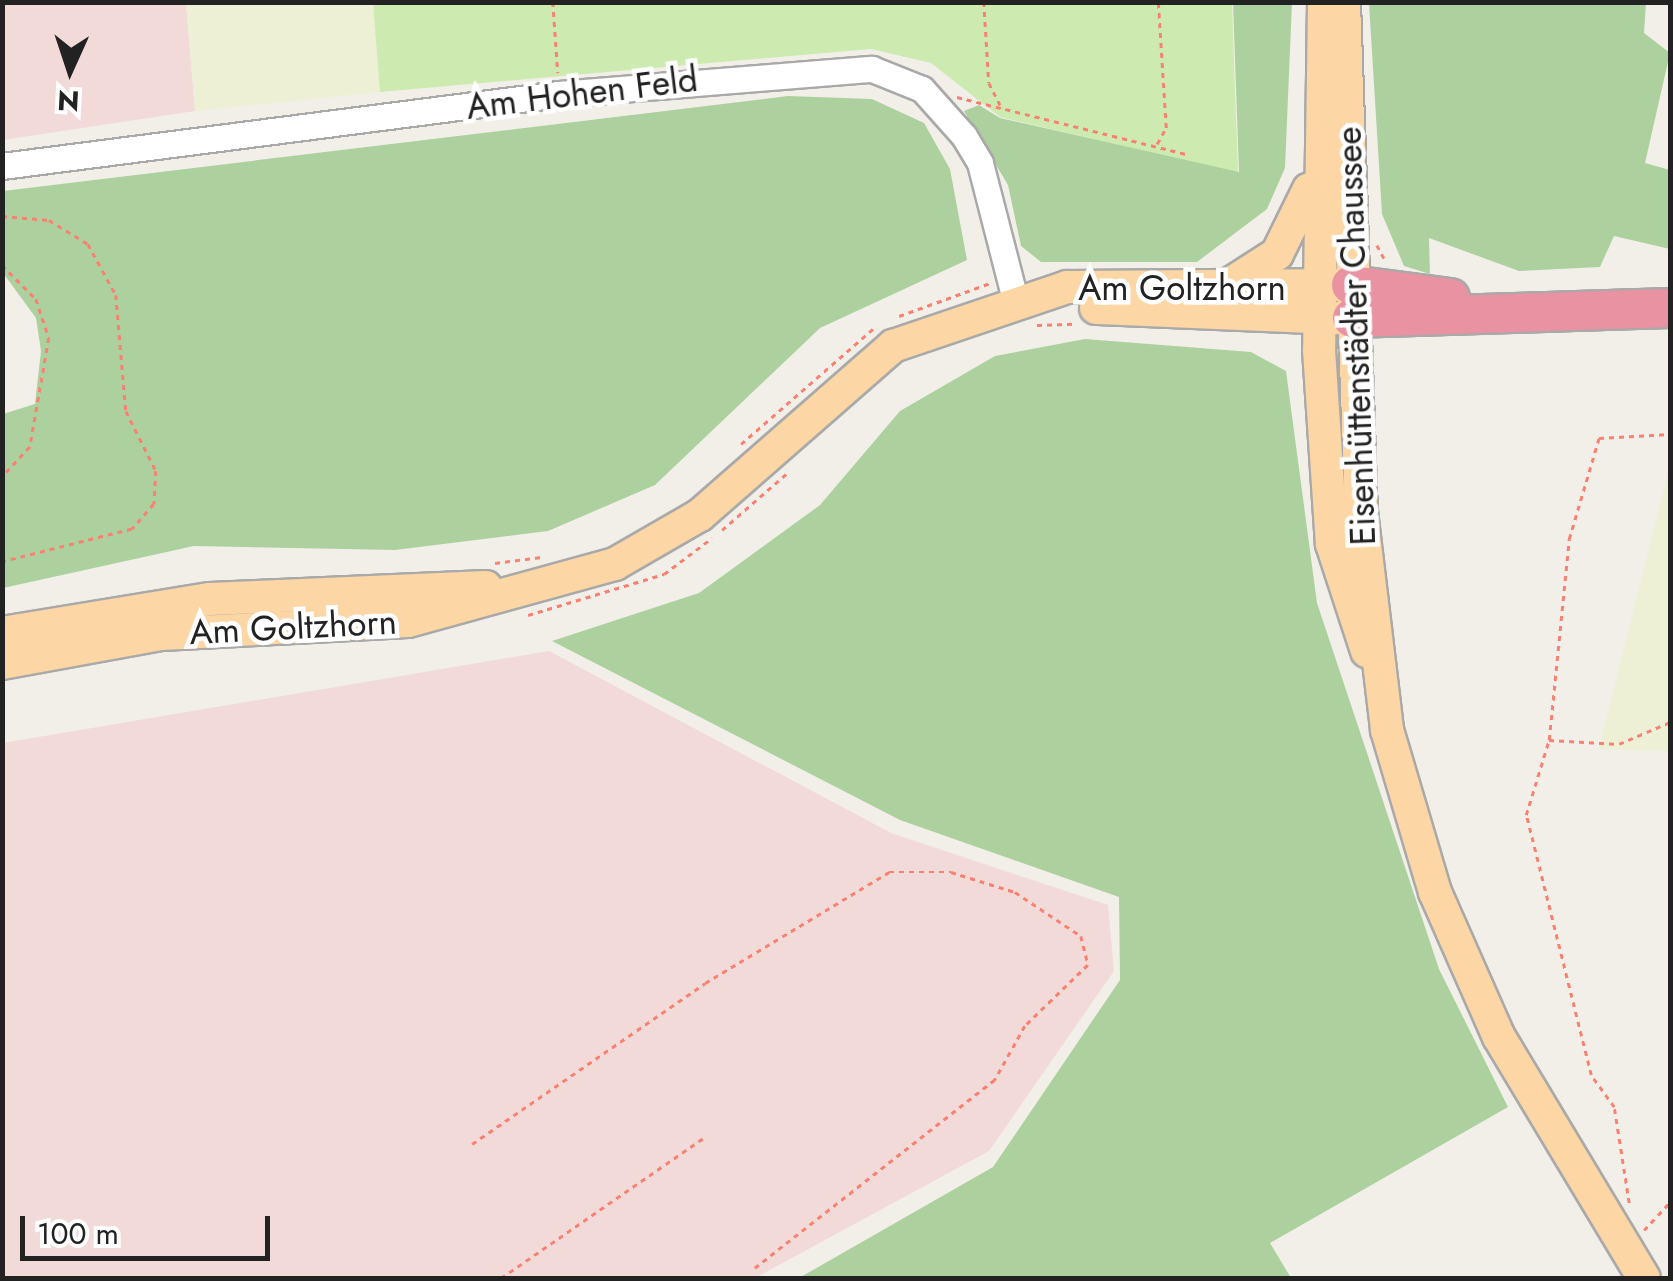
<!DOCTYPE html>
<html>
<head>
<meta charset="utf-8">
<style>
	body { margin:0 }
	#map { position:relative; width:1673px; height:1281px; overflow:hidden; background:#f2efe9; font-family:Jost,sans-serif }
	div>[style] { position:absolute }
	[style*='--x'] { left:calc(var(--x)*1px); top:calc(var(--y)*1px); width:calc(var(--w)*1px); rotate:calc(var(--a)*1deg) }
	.commercial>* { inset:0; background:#f2dad9 }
	.farmland>* { inset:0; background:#eef0d5 }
	.grass>* { inset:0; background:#cdebb0 }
	.forest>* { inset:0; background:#add19e }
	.path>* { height:2.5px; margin-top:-1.25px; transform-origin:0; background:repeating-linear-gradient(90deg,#fa8072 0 5px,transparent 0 10px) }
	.roads { filter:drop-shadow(2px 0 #a9a9a9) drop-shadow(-2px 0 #a9a9a9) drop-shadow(0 2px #a9a9a9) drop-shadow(0 -2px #a9a9a9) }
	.minor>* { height:25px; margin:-12.5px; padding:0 12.5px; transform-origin:12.5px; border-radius:12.5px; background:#fff }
	.major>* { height:32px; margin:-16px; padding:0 16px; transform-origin:16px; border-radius:16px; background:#fcd6a4 }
	.highway>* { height:38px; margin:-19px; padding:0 19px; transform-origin:19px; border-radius:19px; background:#e892a2 }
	span { translate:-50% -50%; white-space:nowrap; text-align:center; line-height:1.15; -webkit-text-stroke:9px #fff; paint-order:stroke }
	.street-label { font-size:35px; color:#222 }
	.frame { position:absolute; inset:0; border:5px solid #222; pointer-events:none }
	.north { position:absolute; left:20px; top:20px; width:100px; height:100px; -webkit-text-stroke:8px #fff; paint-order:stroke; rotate:183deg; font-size:28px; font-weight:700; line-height:40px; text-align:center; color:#222 }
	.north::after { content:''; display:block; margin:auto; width:35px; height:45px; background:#222; clip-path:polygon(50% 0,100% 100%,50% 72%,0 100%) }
	.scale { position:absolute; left:20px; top:1216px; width:250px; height:45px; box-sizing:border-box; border:5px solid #222; border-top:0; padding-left:12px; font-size:30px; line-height:35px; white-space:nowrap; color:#222; -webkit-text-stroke:8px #fff; paint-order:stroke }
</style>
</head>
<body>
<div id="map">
	<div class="commercial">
		<i style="clip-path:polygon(3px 3px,186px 3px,195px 111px,3px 140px)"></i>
		<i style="clip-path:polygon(549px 651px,891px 833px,1108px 905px,1114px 971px,989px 1151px,755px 1278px,3px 1278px,3px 743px)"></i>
	</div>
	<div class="farmland">
		<i style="clip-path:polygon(186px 3px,373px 3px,380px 92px,195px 111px)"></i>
		<i style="clip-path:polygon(1670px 464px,1670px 751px,1599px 749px)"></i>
	</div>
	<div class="grass">
		<i style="clip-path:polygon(373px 3px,1232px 3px,1238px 173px,1000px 117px,931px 63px,871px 49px,380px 92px)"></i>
	</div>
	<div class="forest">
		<i style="clip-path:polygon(1233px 3px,1292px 3px,1285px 168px,1267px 209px,1197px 262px,1041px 262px,1021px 246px,1008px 185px,964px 111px,979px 105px,1000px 118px,1239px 172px)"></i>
		<i style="clip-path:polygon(1369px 3px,1646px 3px,1644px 33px,1670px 53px,1645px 163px,1670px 170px,1670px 249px,1614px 236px,1600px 267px,1519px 271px,1429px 238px,1430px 274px,1404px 266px,1382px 214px)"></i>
		<i style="clip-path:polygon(788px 96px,872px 99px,924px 123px,950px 169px,967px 260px,820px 328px,655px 485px,548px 531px,395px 550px,194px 546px,3px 588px,3px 414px,35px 404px,41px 351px,36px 318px,3px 273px,3px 191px)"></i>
		<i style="clip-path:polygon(1085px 339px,1251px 352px,1286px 371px,1317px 603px,1439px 969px,1508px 1107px,1270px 1243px,1291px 1278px,799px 1278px,993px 1167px,1120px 980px,1119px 897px,900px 820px,552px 641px,699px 593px,820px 505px,900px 411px,995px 356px)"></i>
	</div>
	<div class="path">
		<i style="--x:553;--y:2;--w:71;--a:86"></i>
		<i style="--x:984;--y:2;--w:81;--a:86.5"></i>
		<i style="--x:989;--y:83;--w:25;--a:63"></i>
		<i style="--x:957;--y:97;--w:240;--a:14"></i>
		<i style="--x:1157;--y:144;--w:18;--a:-61"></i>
		<i style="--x:1166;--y:128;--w:126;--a:-93.6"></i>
		<i style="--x:2;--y:216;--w:47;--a:4.9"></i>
		<i style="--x:49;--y:220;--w:46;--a:31.6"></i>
		<i style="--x:88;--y:244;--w:58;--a:61.2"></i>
		<i style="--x:116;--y:295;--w:116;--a:85.1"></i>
		<i style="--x:126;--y:411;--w:67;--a:63.4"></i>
		<i style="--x:156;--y:471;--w:33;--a:93"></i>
		<i style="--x:154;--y:504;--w:33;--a:131"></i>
		<i style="--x:132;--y:529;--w:134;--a:165.8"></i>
		<i style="--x:1377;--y:245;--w:17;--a:62"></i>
		<i style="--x:2;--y:265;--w:48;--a:45"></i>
		<i style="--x:36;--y:299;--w:41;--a:71.6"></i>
		<i style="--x:49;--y:338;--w:111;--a:99.9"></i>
		<i style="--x:30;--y:447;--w:41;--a:133"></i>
		<i style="--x:899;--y:316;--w:97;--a:-19.9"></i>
		<i style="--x:1037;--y:325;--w:37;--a:-2"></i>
		<i style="--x:741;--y:444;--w:176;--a:-41.1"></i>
		<i style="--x:722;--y:530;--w:86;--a:-41.2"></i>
		<i style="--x:495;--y:563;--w:47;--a:-7.3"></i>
		<i style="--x:528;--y:615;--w:142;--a:-16.8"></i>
		<i style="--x:664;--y:574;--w:60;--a:-36.9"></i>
		<i style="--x:1549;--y:740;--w:70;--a:3.3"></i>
		<i style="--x:1619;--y:744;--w:56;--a:-23.3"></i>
		<i style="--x:472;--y:1144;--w:283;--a:-34.6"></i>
		<i style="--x:705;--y:983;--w:215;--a:-31.1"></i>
		<i style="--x:889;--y:872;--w:62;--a:0"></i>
		<i style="--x:951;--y:872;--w:67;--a:17.4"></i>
		<i style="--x:1015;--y:892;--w:79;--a:33.7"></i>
		<i style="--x:1081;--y:936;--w:30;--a:76"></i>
		<i style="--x:1088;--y:965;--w:88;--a:135.9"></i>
		<i style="--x:1025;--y:1026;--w:62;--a:119.1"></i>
		<i style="--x:995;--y:1080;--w:305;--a:141.9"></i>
		<i style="--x:1629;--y:1203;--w:97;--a:-98.9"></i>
		<i style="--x:1614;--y:1107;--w:39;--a:-126"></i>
		<i style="--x:1591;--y:1075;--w:268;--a:-104"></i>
		<i style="--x:1526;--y:815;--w:78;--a:-73"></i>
		<i style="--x:1549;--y:740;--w:202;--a:-84.3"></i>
		<i style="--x:1569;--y:539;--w:105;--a:-73.5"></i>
		<i style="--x:1599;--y:438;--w:71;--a:-3.2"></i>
		<i style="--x:1644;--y:1230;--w:38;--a:-47"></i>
		<i style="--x:501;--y:1278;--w:246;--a:-34.7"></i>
	</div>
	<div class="roads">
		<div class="minor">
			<i style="--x:2;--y:166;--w:562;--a:-7.37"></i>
			<i style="--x:559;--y:94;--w:314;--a:-4.6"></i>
			<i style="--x:872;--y:69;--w:54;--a:21.8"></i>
			<i style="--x:922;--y:89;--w:63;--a:48.2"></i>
			<i style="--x:964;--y:136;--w:31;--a:59"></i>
			<i style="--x:980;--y:163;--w:145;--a:75.6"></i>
		</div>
		<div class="major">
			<i style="--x:1324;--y:2;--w:348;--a:90.8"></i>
			<i style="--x:1319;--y:350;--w:194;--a:86.2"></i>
			<i style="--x:1332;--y:544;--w:113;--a:71.9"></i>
			<i style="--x:1344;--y:2;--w:509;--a:88.09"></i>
			<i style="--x:1361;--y:511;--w:221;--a:83.2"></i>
			<i style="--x:1387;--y:730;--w:169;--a:73.5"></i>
			<i style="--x:1435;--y:892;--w:158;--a:66.2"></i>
			<i style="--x:1499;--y:1037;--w:281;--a:59"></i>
			<i style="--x:1230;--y:284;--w:56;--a:-32.6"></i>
			<i style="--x:1277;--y:254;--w:72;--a:-63.8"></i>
			<i style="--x:1096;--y:308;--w:241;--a:2.4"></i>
			<i style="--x:2;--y:633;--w:211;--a:-9.3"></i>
			<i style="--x:210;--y:599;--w:276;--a:-2.5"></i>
			<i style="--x:2;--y:663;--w:163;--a:-10.3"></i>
			<i style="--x:162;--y:634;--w:246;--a:-3"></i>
			<i style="--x:408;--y:621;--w:215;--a:-15.4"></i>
			<i style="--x:615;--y:564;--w:98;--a:-30"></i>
			<i style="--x:700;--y:515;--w:257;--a:-41.2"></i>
			<i style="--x:893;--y:346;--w:184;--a:-18.7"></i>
			<i style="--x:1067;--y:287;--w:284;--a:-0.4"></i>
		</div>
		<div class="highway">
			<i style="--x:1351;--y:285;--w:100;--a:7.5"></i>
			<i style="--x:1352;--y:318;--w:318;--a:-1.8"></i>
		</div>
	</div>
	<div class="street-label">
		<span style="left:582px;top:93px;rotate:-7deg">Am Hohen Feld</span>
		<span style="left:1182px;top:288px">Am Goltzhorn</span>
		<span style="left:1356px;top:336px;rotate:-92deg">Eisenhüttenstädter Chaussee</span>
		<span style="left:293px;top:627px;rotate:-3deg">Am Goltzhorn</span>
	</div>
	<div class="frame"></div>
	<div class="north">N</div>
	<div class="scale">100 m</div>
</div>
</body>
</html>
